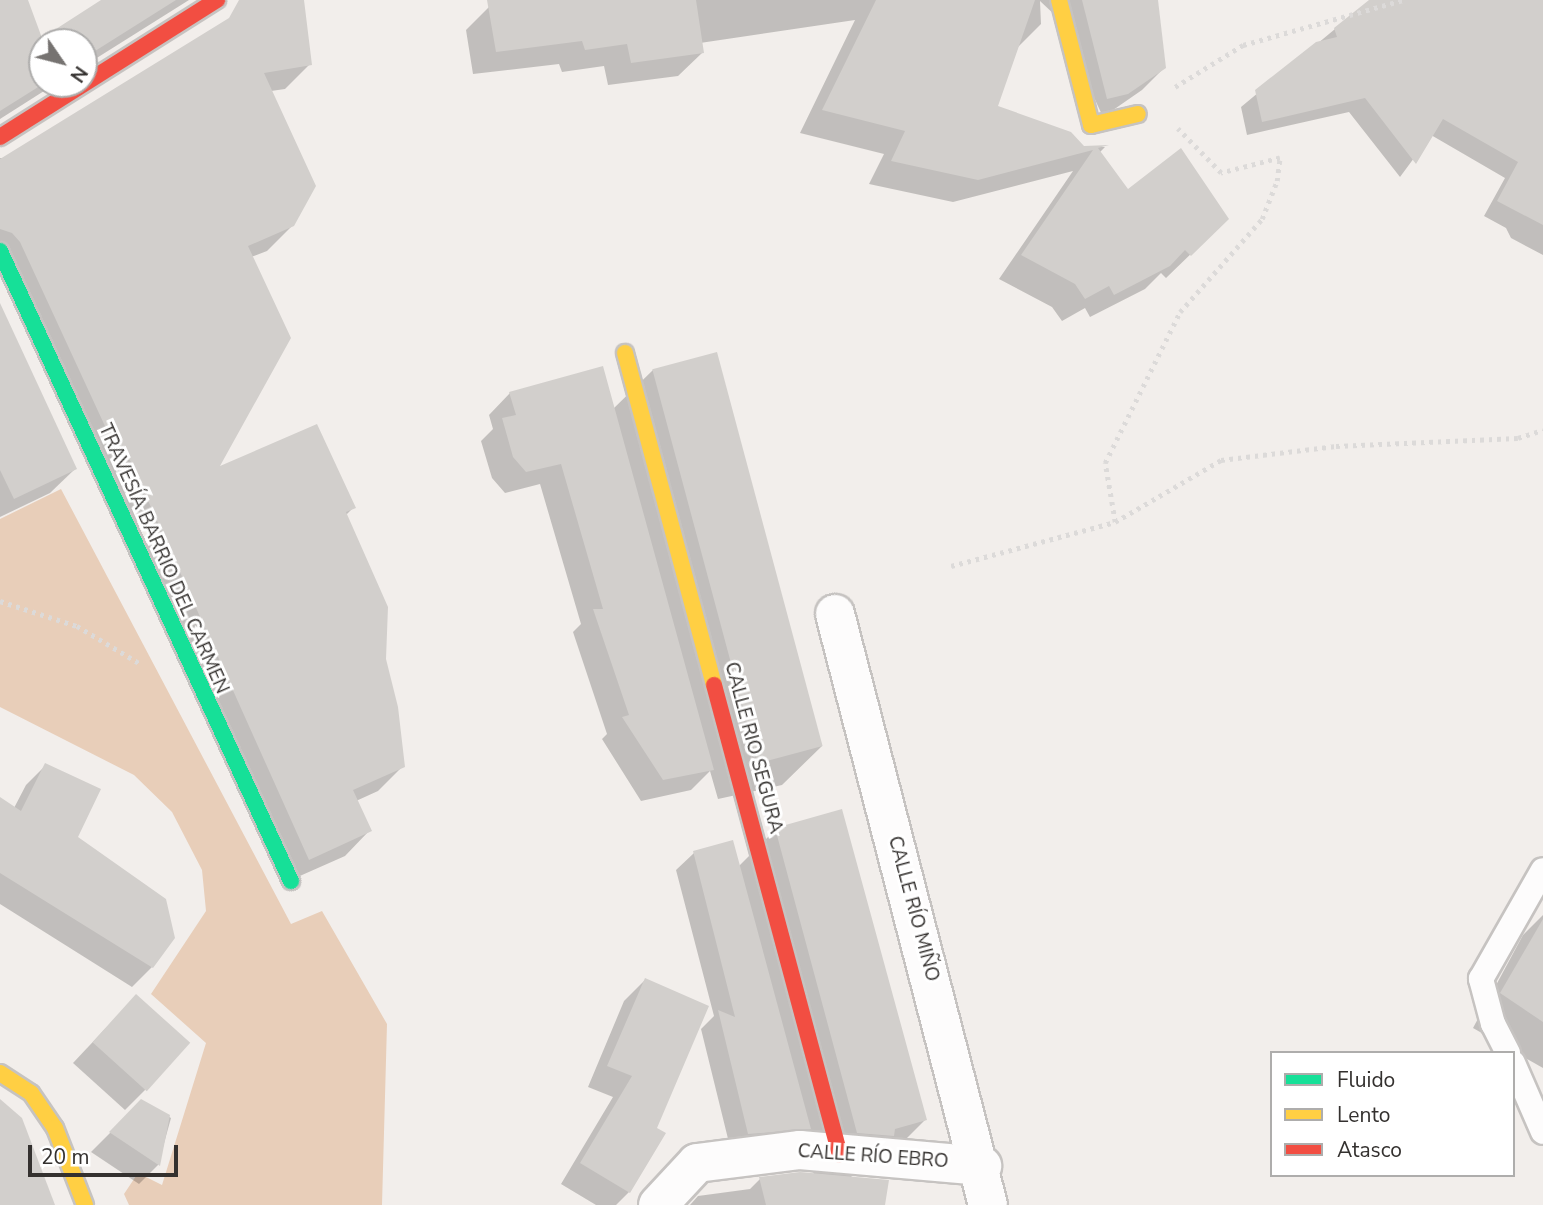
<!DOCTYPE html>
<html>
<head>
<meta charset="utf-8">
<style>
	body { margin:0 }
	#map { position:relative; width:1543px; height:1205px; overflow:hidden; background:#f2eeeb; font-family:"Nunito Sans",sans-serif }
	div>[style] { position:absolute }
	[style*='--x'] { left:calc(var(--x)*1px); top:calc(var(--y)*1px); width:calc(var(--w)*1px); rotate:calc(var(--a)*1deg) }
	.green>* { inset:0; background:#e8ceb9 }
	.shadow>* { inset:0; background:#0003 }
	.building>* { inset:0; background:#d2cfcc; transform-origin:0 0 }
	.path>* { height:4.5px; margin-top:-2.25px; transform-origin:0; background:repeating-linear-gradient(90deg,#dcdad9 0 3.5px,transparent 0 8.5px) }
	.roads { filter:drop-shadow(2px 0 #c6c3c1) drop-shadow(-2px 0 #c6c3c1) drop-shadow(0 2px #c6c3c1) drop-shadow(0 -2px #c6c3c1) }
	.lane>* { height:24px; margin:-12px; padding:0 12px; transform-origin:12px; border-radius:12px; background:#fdfcfc }
	.street>* { height:38px; margin:-19px; padding:0 19px; transform-origin:19px; border-radius:19px; background:#fdfcfc }
	.fast>* { height:16px; margin:-8px; padding:0 8px; transform-origin:8px; border-radius:8px; background:#16e098 }
	.slow>* { height:16px; margin:-8px; padding:0 8px; transform-origin:8px; border-radius:8px; background:#ffcf43 }
	.jam>* { height:16px; margin:-8px; padding:0 8px; transform-origin:8px; border-radius:8px; background:#f24e42 }
	span { translate:-50% -50%; white-space:nowrap; text-align:center; line-height:1.15; -webkit-text-stroke:6px #fff; paint-order:stroke }
	.street-label { font-size:19px; color:#34312f }
	.legend { position:absolute; left:1270px; top:1051px; width:245px; height:126px; box-sizing:border-box; background:#fff; border:2px solid #aeadac; margin:0; padding:9px 12px; list-style:none; font-size:21px; color:#34312f }
	.legend li { display:flex; align-items:center; gap:14px; height:35px }
	.legend b { width:35px; border:2px solid #aeadac }
	.north { position:absolute; left:28px; top:28px; width:70px; height:70px; box-sizing:border-box; background:#fff; border:2px solid #aeadac; border-radius:50%; rotate:125deg; font-size:19px; font-weight:700; line-height:28px; text-align:center; color:#34312f }
	.north::after { content:''; display:block; margin:auto; width:24px; height:32px; background:#767371; clip-path:polygon(50% 0,100% 100%,50% 72%,0 100%) }
	.scale { position:absolute; left:28px; top:1145px; width:150px; height:32px; box-sizing:border-box; border:4px solid #34312f; border-top:0; padding-left:9px; font-size:21px; line-height:24px; white-space:nowrap; color:#34312f; -webkit-text-stroke:5px #fff; paint-order:stroke }
</style>
</head>
<body>
<div id="map">
	<div class="green">
		<i style="clip-path:polygon(61px 489px,291px 924px,322px 911px,387px 1024px,382px 1205px,129px 1205px,124px 1194px,138px 1173px,162px 1185px,206px 1043px,151px 994px,206px 911px,202px 870px,172px 812px,134px 775px,0 707px,0 519px)"></i>
	</div>
	<div class="shadow">
		<i style="clip-path:polygon(0 0,26px 0,41px 41px,104px 0,189px 0,84px 66px,84px 42px,42px 42px,42px 84px,55px 84px,0 119px)"></i>
		<i style="clip-path:polygon(496px 0,1156px 0,1165px 67px,1142px 90px,1103px 117px,1057px 17px,1040px 1px,1041px 24px,1018px 47px,996px 108px,1083px 147px,1105px 147px,1099px 153px,1128px 192px,1227px 219px,1166px 278px,1161px 273px,1145px 289px,1090px 317px,1085px 308px,1062px 321px,1052px 307px,999px 279px,1073px 171px,953px 202px,869px 184px,884px 154px,800px 133px,855px 20px,700px 43px,702px 53px,678px 76px,608px 85px,604px 66px,562px 72px,559px 64px,473px 74px,466px 30px)"></i>
		<i style="clip-path:polygon(1459px 0,1543px 0,1543px 255px,1511px 238px,1506px 228px,1484px 216px,1505px 178px,1431px 135px,1400px 177px,1349px 112px,1247px 135px,1241px 107px,1335px 29px)"></i>
		<i style="clip-path:polygon(231px 19px,310px 64px,285px 89px,271px 91px,293px 225px,267px 251px,251px 257px,216px 470px,354px 507px,345px 516px,384px 659px,403px 766px,378px 791px,356px 801px,369px 831px,345px 856px,284px 883px,139px 560px,154px 531px,115px 508px,0 276px,0 158px,12px 158px)"></i>
		<i style="clip-path:polygon(0 307px,75px 469px,50px 493px,0 517px)"></i>
		<i style="clip-path:polygon(653px 370px,822px 746px,782px 785px,718px 799px,710px 771px,691px 790px,641px 801px,602px 739px,607px 734px,573px 632px,581px 624px,540px 484px,505px 493px,492px 478px,481px 441px,493px 429px,489px 415px,510px 393px,613px 409px)"></i>
		<i style="clip-path:polygon(46px 765px,76px 838px,152px 967px,132px 987px,0 904px,0 799px,14px 808px,26px 785px)"></i>
		<i style="clip-path:polygon(776px 829px,925px 1120px,882px 1163px,858px 1170px,850px 1178px,884px 1205px,690px 1205px,698px 1196px,750px 1189px,760px 1179px,814px 1175px,803px 1134px,731px 1151px,701px 1029px,714px 1016px,676px 870px,694px 853px,738px 867px)"></i>
		<i style="clip-path:polygon(1543px 915px,1543px 1068px,1473px 1028px,1523px 935px)"></i>
		<i style="clip-path:polygon(645px 980px,629px 1192px,616px 1205px,596px 1205px,561px 1184px,613px 1097px,588px 1087px,624px 1001px)"></i>
		<i style="clip-path:polygon(136px 996px,145px 1090px,125px 1110px,73px 1063px)"></i>
		<i style="clip-path:polygon(142px 1101px,171px 1118px,158px 1165px,139px 1184px,91px 1152px)"></i>
	</div>
	<div class="building">
		<i style="clip-path:polygon(0 0,28px 0,42px 38px,101px 0,176px 0,84px 58px,84px 42px,42px 42px,43px 84px,0 111px)"></i>
		<i style="clip-path:polygon(239px 0,304px 0,312px 65px,264px 73px,316px 186px,294px 226px,248px 246px,291px 338px,220px 466px,317px 424px,356px 508px,346px 512px,388px 607px,386px 659px,398px 707px,405px 767px,353px 790px,372px 831px,309px 860px,124px 447px,116px 450px,20px 242px,12px 233px,0 229px,0 159px,229px 18px)"></i>
		<i style="clip-path:polygon(487px 0,696px 0,704px 53px,631px 63px,627px 44px,585px 50px,582px 41px,496px 52px)"></i>
		<i style="clip-path:polygon(876px 0,1035px 0,998px 106px,1071px 132px,1084px 146px,1109px 145px,1098px 148px,1128px 189px,1181px 148px,1229px 219px,1191px 256px,1185px 250px,1170px 266px,1114px 295px,1109px 286px,1085px 299px,1075px 284px,1021px 255px,1093px 150px,978px 180px,891px 161px,905px 131px,822px 110px)"></i>
		<i style="clip-path:polygon(1082px 0,1158px 0,1166px 68px,1128px 94px,1107px 99px)"></i>
		<i style="clip-path:polygon(1369px 0,1543px 0,1543px 225px,1497px 201px,1518px 162px,1443px 119px,1416px 164px,1365px 98px,1262px 122px,1255px 90px,1316px 42px,1337px 37px,1334px 28px)"></i>
		<i style="clip-path:polygon(0 303px,77px 469px,14px 499px,0 470px)"></i>
		<i style="left:717px;top:352px;width:408px;height:67px;rotate:75deg"></i>
		<i style="clip-path:polygon(603px 366px,714px 770px,663px 780px,622px 717px,629px 715px,593px 609px,603px 609px,561px 464px,526px 472px,513px 457px,502px 418px,516px 415px,509px 392px)"></i>
		<i style="clip-path:polygon(45px 763px,101px 789px,78px 837px,166px 899px,175px 938px,153px 968px,0 873px,0 797px,21px 811px)"></i>
		<i style="clip-path:polygon(842px 809px,927px 1120px,895px 1129px,894px 1136px,857px 1133px,775px 828px)"></i>
		<i style="clip-path:polygon(733px 840px,811px 1129px,748px 1134px,718px 1010px,735px 1017px,693px 851px)"></i>
		<i style="clip-path:polygon(1543px 919px,1543px 1022px,1500px 993px)"></i>
		<i style="clip-path:polygon(645px 978px,709px 1006px,657px 1128px,666px 1133px,630px 1193px,580px 1163px,632px 1076px,607px 1066px)"></i>
		<i style="left:136px;top:994px;width:73px;height:65px;rotate:42deg"></i>
		<i style="clip-path:polygon(0 1099px,22px 1118px,55px 1205px,0 1205px)"></i>
		<i style="clip-path:polygon(141px 1099px,170px 1115px,160px 1166px,109px 1132px)"></i>
		<i style="clip-path:polygon(800px 1172px,889px 1180px,885px 1205px,766px 1205px,759px 1177px)"></i>
	</div>
	<div class="path">
		<i style="--x:1175;--y:87;--w:80;--a:-31.7"></i>
		<i style="--x:1243;--y:45;--w:166;--a:-15.7"></i>
		<i style="--x:1115;--y:522;--w:60;--a:-99.6"></i>
		<i style="--x:1105;--y:463;--w:169;--a:-63.6"></i>
		<i style="--x:1180;--y:312;--w:124;--a:-48.6"></i>
		<i style="--x:1262;--y:219;--w:41;--a:-68.5"></i>
		<i style="--x:1277;--y:181;--w:23;--a:-83"></i>
		<i style="--x:1280;--y:158;--w:61;--a:165.7"></i>
		<i style="--x:1221;--y:173;--w:62;--a:-134.3"></i>
		<i style="--x:951;--y:566;--w:170;--a:-15"></i>
		<i style="--x:1115;--y:522;--w:123;--a:-30.3"></i>
		<i style="--x:1221;--y:460;--w:116;--a:-6.9"></i>
		<i style="--x:1336;--y:446;--w:182;--a:-2.5"></i>
		<i style="--x:1518;--y:438;--w:26;--a:-18"></i>
		<i style="--x:0;--y:601;--w:81;--a:18"></i>
		<i style="--x:77;--y:626;--w:72;--a:30.8"></i>
	</div>
	<div class="roads">
		<div class="lane">
			<i style="--x:1508;--y:1053;--w:33;--a:-117"></i>
			<i style="--x:1493;--y:1024;--w:47;--a:-104.9"></i>
			<i style="--x:1481;--y:979;--w:125;--a:-60.4"></i>
			<i style="--x:1513;--y:1063;--w:75;--a:66.5"></i>
		</div>
		<div class="street">
			<i style="--x:835;--y:614;--w:610;--a:75.49"></i>
			<i style="--x:658;--y:1205;--w:57;--a:-47.1"></i>
			<i style="--x:697;--y:1163;--w:104;--a:-7.2"></i>
			<i style="--x:800;--y:1150;--w:183;--a:5"></i>
		</div>
		<div class="fast">
			<i style="--x:0;--y:251;--w:694;--a:65.21"></i>
		</div>
		<div class="slow">
			<i style="--x:1059;--y:0;--w:129;--a:75.6"></i>
			<i style="--x:1091;--y:125;--w:48;--a:-13.2"></i>
			<i style="--x:625;--y:353;--w:344;--a:75"></i>
			<i style="--x:0;--y:1073;--w:37;--a:33"></i>
			<i style="--x:31;--y:1093;--w:42;--a:55.6"></i>
			<i style="--x:55;--y:1128;--w:83;--a:68.7"></i>
		</div>
		<div class="jam">
			<i style="--x:0;--y:137;--w:257;--a:-32.3"></i>
			<i style="--x:714;--y:685;--w:486;--a:75"></i>
		</div>
	</div>
	<div class="street-label">
		<span style="left:163px;top:559px;rotate:66deg">TRAVESÍA BARRIO DEL CARMEN</span>
		<span style="left:753px;top:748px;rotate:75deg">CALLE RIO SEGURA</span>
		<span style="left:913px;top:909px;rotate:75deg">CALLE RÍO MIÑO</span>
		<span style="left:873px;top:1157px;rotate:4deg">CALLE RÍO EBRO</span>
	</div>
	<ul class="legend">
	<li><b style="height:9px;background:#16e098"></b>Fluido</li>
	<li><b style="height:9px;background:#ffcf43"></b>Lento</li>
	<li><b style="height:9px;background:#f24e42"></b>Atasco</li>
	</ul>
	<div class="north">N</div>
	<div class="scale">20 m</div>
</div>
</body>
</html>
